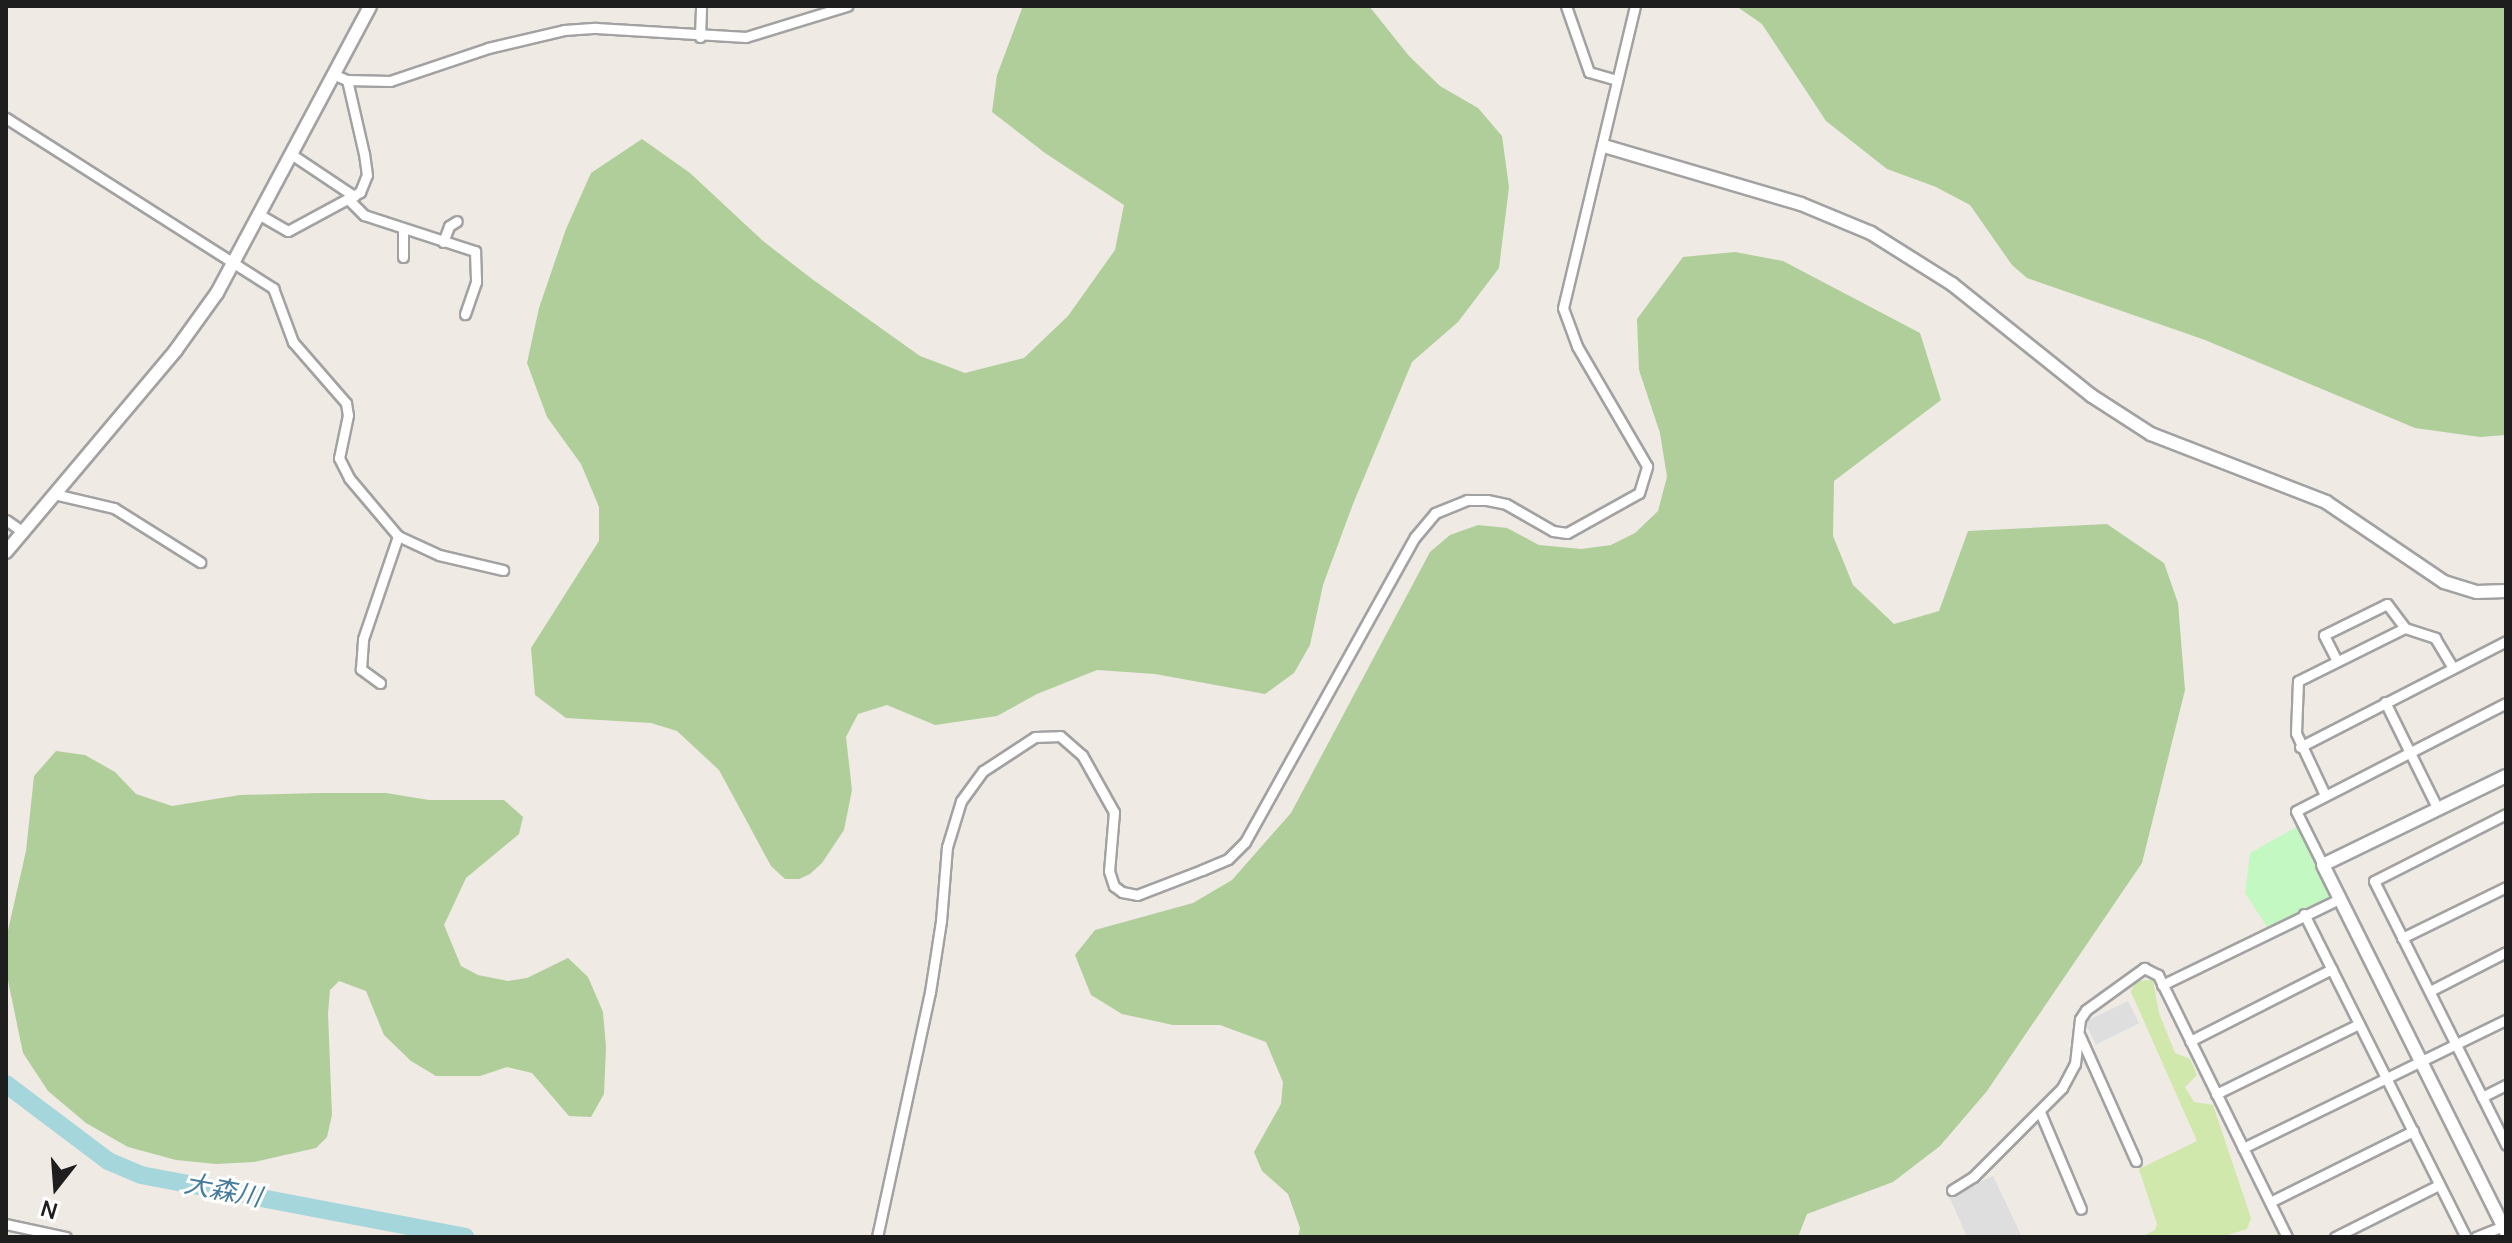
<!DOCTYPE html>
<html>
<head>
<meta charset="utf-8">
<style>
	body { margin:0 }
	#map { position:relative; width:2512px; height:1243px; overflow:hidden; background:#efeae4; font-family:Manrope,"Noto Sans JP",sans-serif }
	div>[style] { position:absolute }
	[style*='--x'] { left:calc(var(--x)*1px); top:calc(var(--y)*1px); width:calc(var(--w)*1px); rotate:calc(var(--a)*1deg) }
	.grass>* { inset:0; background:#d0e8ab }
	.forest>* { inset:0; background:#afce9a }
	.park>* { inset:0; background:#c4f8c2 }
	.parking>* { inset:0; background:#dedede; transform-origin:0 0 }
	.river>* { height:18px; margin:-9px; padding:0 9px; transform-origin:9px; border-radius:9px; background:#a5d6dc }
	.roads { filter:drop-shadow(2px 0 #a2a2a2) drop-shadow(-2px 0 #a2a2a2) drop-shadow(0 2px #a2a2a2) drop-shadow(0 -2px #a2a2a2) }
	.minor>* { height:9px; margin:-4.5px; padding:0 4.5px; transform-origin:4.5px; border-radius:4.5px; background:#fff }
	.tertiary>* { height:12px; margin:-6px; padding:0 6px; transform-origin:6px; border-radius:6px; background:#fff }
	span { translate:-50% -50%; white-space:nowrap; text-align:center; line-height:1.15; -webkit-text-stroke:6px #fff; paint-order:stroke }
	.water-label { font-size:26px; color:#467b9c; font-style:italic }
	.frame { position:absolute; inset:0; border:8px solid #1e1e1e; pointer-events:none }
	.north { position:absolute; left:16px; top:1147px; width:80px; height:80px; -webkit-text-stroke:6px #fff; paint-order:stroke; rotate:197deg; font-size:22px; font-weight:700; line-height:32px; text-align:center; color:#1e1e1e }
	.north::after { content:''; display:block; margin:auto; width:28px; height:36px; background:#1e1e1e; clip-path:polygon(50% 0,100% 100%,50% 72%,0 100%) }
</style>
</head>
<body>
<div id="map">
	<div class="grass">
		<i style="clip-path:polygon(2153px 980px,2159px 1013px,2175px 1053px,2190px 1059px,2197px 1075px,2185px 1087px,2194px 1102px,2213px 1105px,2251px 1218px,2247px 1229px,2222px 1237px,2141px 1237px,2155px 1230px,2157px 1224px,2139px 1169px,2197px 1141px,2131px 992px,2135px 981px)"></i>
	</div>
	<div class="forest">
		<i style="clip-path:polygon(1023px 6px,1369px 6px,1409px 56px,1440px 86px,1478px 108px,1502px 136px,1509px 187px,1499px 268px,1458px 322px,1412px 362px,1353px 504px,1323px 585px,1310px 645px,1294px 673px,1265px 694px,1155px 674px,1097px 670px,1037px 694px,997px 716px,935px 725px,887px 705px,858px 714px,846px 737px,852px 790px,844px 830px,822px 863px,810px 874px,799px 879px,785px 879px,771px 866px,719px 770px,677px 731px,651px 723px,566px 718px,535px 695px,531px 648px,599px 541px,599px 507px,581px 464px,547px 417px,527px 363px,539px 308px,566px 229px,591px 173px,642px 139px,690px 173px,763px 241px,812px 279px,920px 356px,965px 373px,1024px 358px,1068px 316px,1115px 250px,1124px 205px,1045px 153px,992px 112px,997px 75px)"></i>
		<i style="clip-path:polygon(1736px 6px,2506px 6px,2506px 435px,2480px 437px,2415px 428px,2205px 340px,2027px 278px,2012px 265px,1970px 205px,1936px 187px,1887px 169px,1826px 121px,1762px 24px)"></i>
		<i style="clip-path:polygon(1735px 252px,1783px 261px,1920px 333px,1941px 400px,1834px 481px,1833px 536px,1853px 585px,1894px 624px,1939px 611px,1968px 531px,2107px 524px,2164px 563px,2178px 603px,2185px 690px,2142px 863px,1987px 1091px,1940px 1146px,1893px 1182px,1807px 1214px,1798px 1237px,1298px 1237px,1300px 1228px,1288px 1194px,1262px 1171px,1254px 1152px,1281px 1104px,1283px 1082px,1266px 1042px,1220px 1025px,1173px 1025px,1122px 1014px,1091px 995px,1075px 955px,1095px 930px,1193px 903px,1232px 880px,1291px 813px,1430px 552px,1450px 535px,1478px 525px,1507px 528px,1539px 545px,1581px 549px,1611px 545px,1635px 533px,1658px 511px,1667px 477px,1660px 433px,1639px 370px,1637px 319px,1683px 257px)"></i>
		<i style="clip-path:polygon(56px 751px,85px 755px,115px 772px,136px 794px,172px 806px,240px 795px,318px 793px,386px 793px,429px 800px,504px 800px,523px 817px,519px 834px,466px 878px,444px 925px,461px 966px,478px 975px,508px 981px,527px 978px,568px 958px,588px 977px,603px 1012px,606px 1047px,604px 1094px,591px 1117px,569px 1116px,532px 1073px,507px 1067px,480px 1076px,436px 1076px,411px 1061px,384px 1035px,366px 991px,339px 981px,330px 990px,328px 1013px,332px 1115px,327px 1137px,316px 1148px,254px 1162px,216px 1164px,176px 1160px,128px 1147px,86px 1123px,48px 1091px,23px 1053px,6px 971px,6px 939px,26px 851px,34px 776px)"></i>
	</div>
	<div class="park">
		<i style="clip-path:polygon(2298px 826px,2336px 898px,2269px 930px,2245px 893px,2250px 853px)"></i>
	</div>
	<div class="parking">
		<i style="left:2128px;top:1001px;width:25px;height:48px;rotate:64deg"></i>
		<i style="clip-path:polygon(1993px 1176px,2022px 1237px,1967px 1237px,1949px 1196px)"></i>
	</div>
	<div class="river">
		<i style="--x:6;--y:1084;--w:128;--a:37"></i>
		<i style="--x:108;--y:1161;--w:36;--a:23"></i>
		<i style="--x:141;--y:1175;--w:330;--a:10.8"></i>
	</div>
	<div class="roads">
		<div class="minor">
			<i style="--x:1566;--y:6;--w:70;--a:70.8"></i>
			<i style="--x:1589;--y:72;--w:29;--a:16"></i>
			<i style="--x:700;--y:37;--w:31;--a:-88"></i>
			<i style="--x:335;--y:75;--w:13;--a:23"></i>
			<i style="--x:347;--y:80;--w:43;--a:1.3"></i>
			<i style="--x:390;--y:81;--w:103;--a:-18.6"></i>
			<i style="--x:488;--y:48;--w:78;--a:-13.3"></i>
			<i style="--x:564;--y:30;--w:32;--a:-4"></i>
			<i style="--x:596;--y:28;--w:150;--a:3.4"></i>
			<i style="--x:746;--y:37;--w:106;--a:-17.1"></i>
			<i style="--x:6;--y:118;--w:317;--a:32.5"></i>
			<i style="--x:273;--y:288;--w:58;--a:69.7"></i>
			<i style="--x:293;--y:342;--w:81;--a:49"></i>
			<i style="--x:346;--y:403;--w:12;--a:81"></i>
			<i style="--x:348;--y:415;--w:44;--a:101.8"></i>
			<i style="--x:339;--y:458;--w:22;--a:63"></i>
			<i style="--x:349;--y:478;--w:76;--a:49.8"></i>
			<i style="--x:398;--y:536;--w:45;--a:24.9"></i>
			<i style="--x:439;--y:555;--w:66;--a:13.2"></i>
			<i style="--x:291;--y:154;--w:76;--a:33.7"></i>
			<i style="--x:348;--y:199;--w:23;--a:45"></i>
			<i style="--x:364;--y:215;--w:117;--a:18"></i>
			<i style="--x:475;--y:251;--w:31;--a:88"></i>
			<i style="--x:476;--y:282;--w:34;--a:109"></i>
			<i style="--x:260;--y:215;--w:32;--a:30"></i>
			<i style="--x:288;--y:231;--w:82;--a:-28.4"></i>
			<i style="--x:360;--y:192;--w:18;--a:-68"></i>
			<i style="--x:367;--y:175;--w:21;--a:-98"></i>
			<i style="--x:364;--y:154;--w:76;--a:-102.9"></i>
			<i style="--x:443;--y:242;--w:17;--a:-69"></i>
			<i style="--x:449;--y:226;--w:9;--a:-32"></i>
			<i style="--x:403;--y:257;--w:28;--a:-90"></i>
			<i style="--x:54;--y:494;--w:62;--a:13.1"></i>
			<i style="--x:114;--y:508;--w:102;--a:32.1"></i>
			<i style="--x:6;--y:520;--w:21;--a:35"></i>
			<i style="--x:2337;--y:661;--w:29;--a:-117"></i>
			<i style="--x:2324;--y:635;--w:70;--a:-26.2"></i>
			<i style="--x:2387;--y:604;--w:30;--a:53"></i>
			<i style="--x:380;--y:683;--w:24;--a:-144"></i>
			<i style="--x:361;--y:669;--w:30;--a:-86"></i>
			<i style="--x:363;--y:639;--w:109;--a:-71.2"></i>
			<i style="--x:2385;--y:702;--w:117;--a:63.7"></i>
			<i style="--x:2300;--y:747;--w:232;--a:-27.2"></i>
			<i style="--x:2325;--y:795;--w:68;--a:-115.1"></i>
			<i style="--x:2296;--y:733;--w:52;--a:-87.8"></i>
			<i style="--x:2298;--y:681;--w:119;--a:-26.4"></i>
			<i style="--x:2405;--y:628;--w:32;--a:18"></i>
			<i style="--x:2435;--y:638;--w:35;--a:59"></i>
			<i style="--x:2506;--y:814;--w:148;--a:153.1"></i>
			<i style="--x:2374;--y:881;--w:295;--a:63.4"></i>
			<i style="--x:2323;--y:865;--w:60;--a:-116.6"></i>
			<i style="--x:2296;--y:811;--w:236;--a:-27.2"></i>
			<i style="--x:2304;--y:914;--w:361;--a:63.4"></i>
			<i style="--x:2402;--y:938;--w:116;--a:-26.1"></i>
			<i style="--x:2162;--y:985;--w:197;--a:-25.9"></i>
			<i style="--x:2430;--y:991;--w:85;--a:-27.2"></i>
			<i style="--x:2080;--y:1036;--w:137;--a:65.9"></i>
			<i style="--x:2190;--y:1041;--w:159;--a:-26.9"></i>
			<i style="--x:2216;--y:1094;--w:159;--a:-26.1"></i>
			<i style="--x:2482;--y:1097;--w:27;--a:-27"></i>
			<i style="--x:2040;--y:1112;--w:105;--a:67.1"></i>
			<i style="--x:2243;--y:1148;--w:292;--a:-26"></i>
			<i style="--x:1952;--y:1190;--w:25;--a:-32"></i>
			<i style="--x:1973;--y:1177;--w:126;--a:-45"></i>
			<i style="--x:2062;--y:1088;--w:27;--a:-62"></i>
			<i style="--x:2075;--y:1064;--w:45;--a:-83.7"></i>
			<i style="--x:2080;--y:1019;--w:11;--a:-56"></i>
			<i style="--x:2086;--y:1010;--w:72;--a:-35.9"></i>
			<i style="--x:2144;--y:968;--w:16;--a:27"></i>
			<i style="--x:2158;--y:975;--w:292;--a:63.8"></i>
			<i style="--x:2270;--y:1202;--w:160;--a:-26.4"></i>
			<i style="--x:6;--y:1224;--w:61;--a:12.2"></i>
			<i style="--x:877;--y:1237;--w:251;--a:-77.8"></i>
			<i style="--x:930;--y:992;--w:72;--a:-81.2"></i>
			<i style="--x:941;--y:921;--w:74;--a:-85.4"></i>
			<i style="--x:947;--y:847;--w:48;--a:-73.1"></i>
			<i style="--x:961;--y:801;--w:37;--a:-54"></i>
			<i style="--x:983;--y:771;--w:62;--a:-33.2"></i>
			<i style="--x:1035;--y:737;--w:25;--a:-2"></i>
			<i style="--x:1060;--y:736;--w:29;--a:41"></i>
			<i style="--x:1082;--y:755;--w:65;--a:60.7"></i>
			<i style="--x:1114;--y:812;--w:59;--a:94.8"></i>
			<i style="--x:1109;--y:871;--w:16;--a:72"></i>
			<i style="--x:1114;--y:886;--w:10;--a:37"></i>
			<i style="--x:1122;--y:892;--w:15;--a:11"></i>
			<i style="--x:1137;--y:895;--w:70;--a:-21"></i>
			<i style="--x:1202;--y:870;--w:28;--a:-23"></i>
			<i style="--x:1228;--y:859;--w:24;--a:-45"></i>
			<i style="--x:1245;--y:842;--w:349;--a:-60.9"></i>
			<i style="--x:1415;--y:537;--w:31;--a:-50"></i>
			<i style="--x:1435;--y:513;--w:35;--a:-22"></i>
			<i style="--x:1467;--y:500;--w:20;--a:0"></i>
			<i style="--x:1487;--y:500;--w:19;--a:12"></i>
			<i style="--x:1506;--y:504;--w:54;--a:29.9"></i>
			<i style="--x:1553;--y:531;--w:14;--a:8"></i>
			<i style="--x:1567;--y:533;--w:82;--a:-29.1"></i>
			<i style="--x:1639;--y:493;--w:28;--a:-73"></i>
			<i style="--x:1647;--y:466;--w:139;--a:-120.3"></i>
			<i style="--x:1577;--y:346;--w:40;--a:-110.2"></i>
			<i style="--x:1563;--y:308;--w:310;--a:-76.6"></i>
			<i style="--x:2335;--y:1237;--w:116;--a:-26.6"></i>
			<i style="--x:2476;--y:1237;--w:29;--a:-22"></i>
		</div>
		<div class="tertiary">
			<i style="--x:1604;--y:146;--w:205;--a:16.4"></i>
			<i style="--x:1801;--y:204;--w:76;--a:22.5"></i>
			<i style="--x:1871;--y:233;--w:96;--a:32.2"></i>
			<i style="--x:1952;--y:284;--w:179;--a:38.7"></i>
			<i style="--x:2092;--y:396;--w:70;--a:32.8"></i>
			<i style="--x:2151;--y:434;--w:188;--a:21.2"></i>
			<i style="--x:2326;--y:502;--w:143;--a:34.1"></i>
			<i style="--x:2444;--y:582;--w:34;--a:17"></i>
			<i style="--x:2477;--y:592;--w:29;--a:-2"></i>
			<i style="--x:6;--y:552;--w:264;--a:-49.9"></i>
			<i style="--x:176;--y:350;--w:70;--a:-54.3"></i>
			<i style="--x:217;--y:293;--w:325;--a:-61.9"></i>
			<i style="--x:2506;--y:776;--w:203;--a:154.1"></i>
			<i style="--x:2323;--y:865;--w:410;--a:63.5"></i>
		</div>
	</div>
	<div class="water-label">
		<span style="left:223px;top:1190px;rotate:11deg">大森川</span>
	</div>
	<div class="frame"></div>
	<div class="north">N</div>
</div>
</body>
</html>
